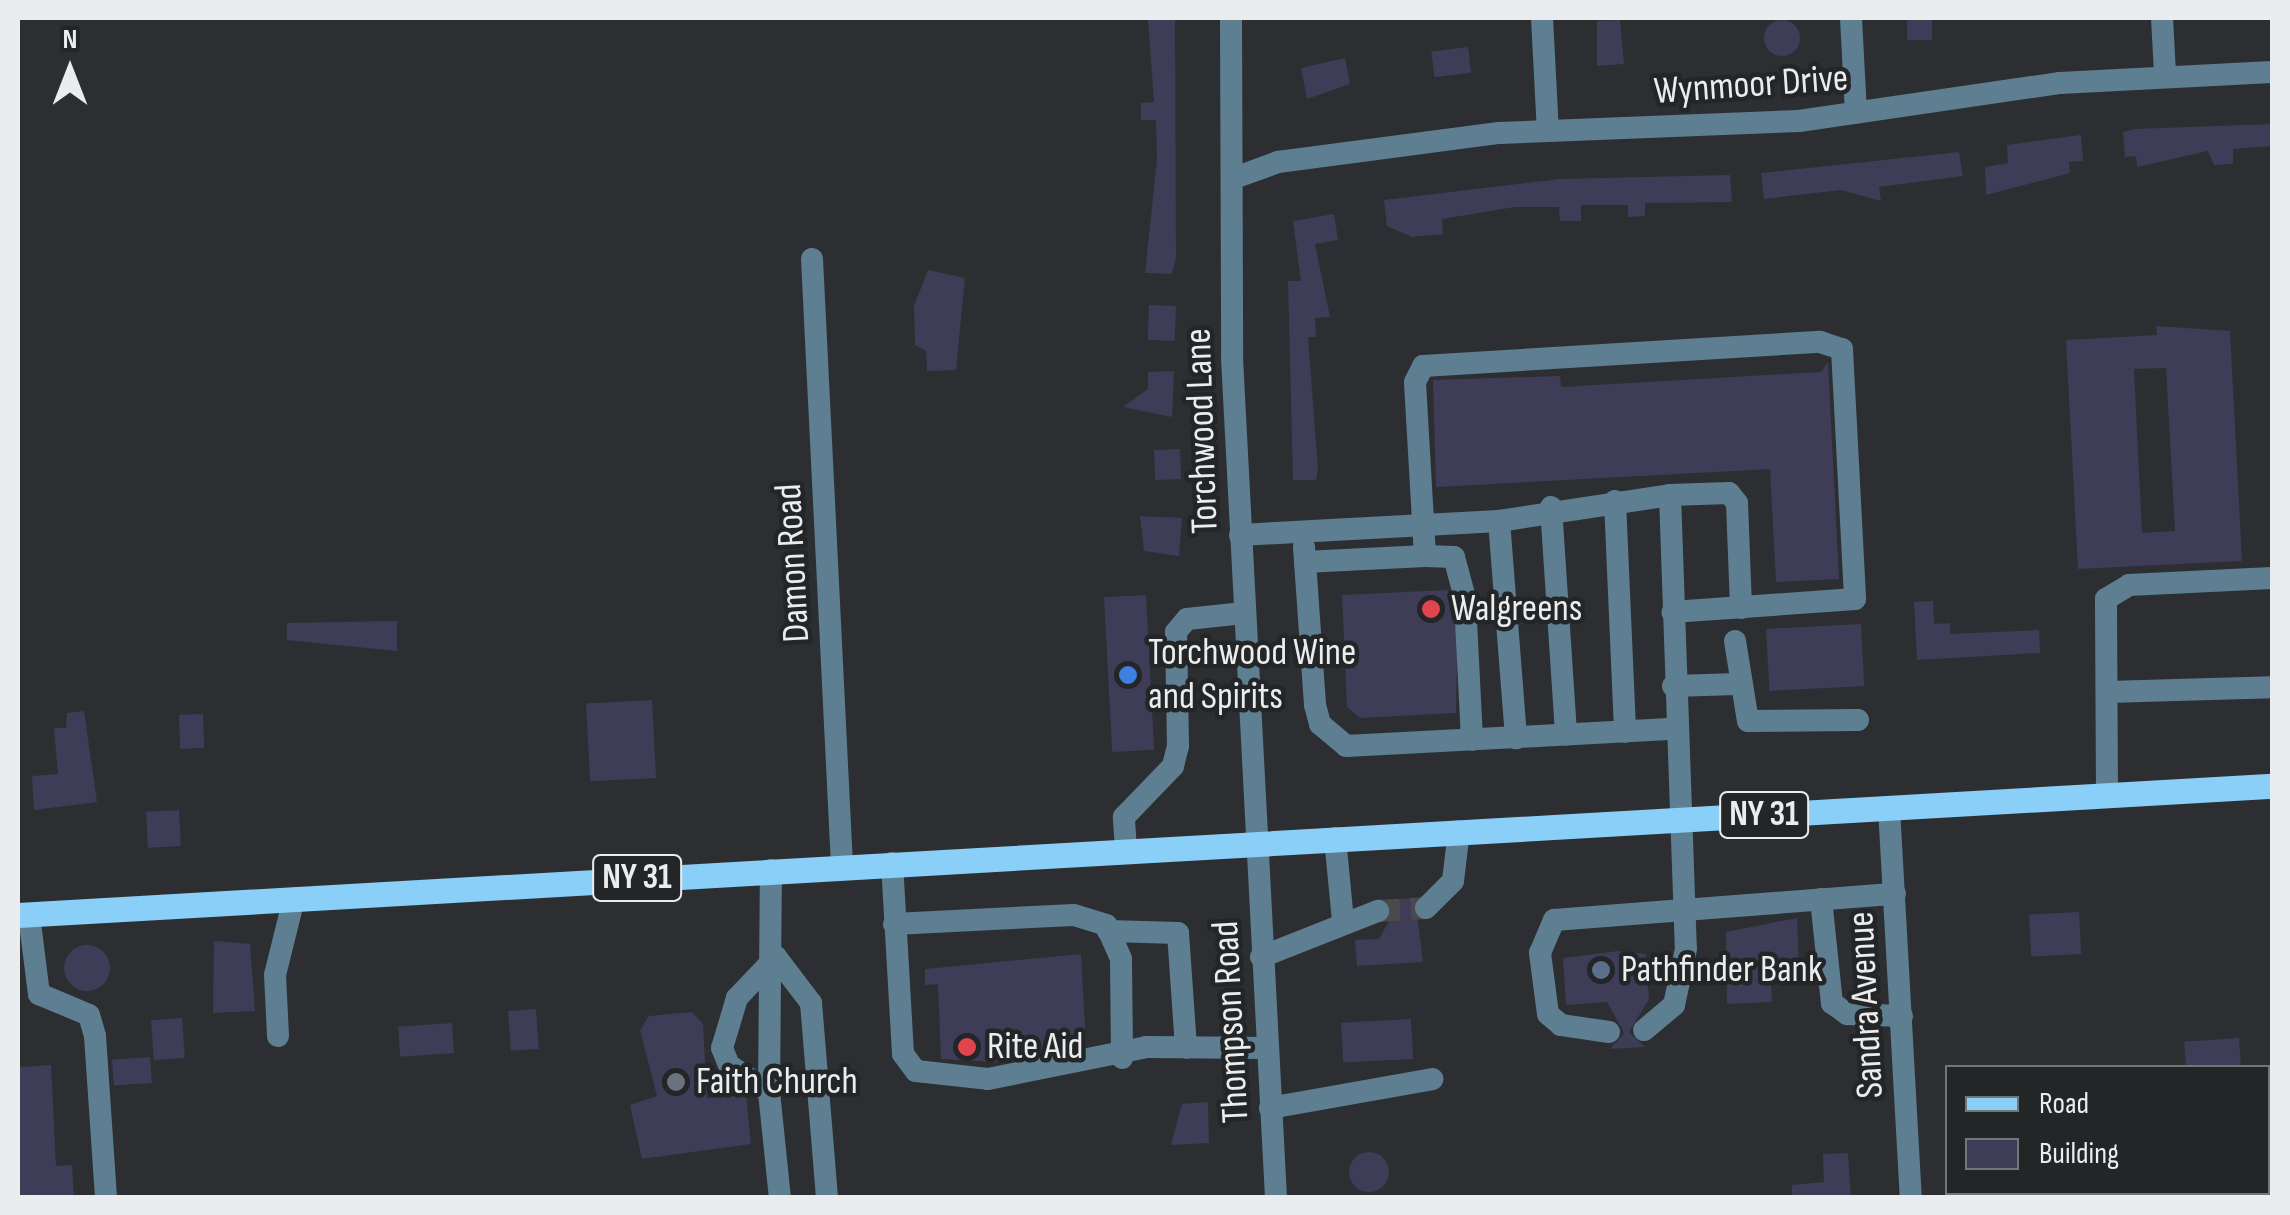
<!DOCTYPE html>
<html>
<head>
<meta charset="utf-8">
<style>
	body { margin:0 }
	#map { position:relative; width:2290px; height:1215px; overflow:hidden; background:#2d2e31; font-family:"Sofia Sans Condensed",sans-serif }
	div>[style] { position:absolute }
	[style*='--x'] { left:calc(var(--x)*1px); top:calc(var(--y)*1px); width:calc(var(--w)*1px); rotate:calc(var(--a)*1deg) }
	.building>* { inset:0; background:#3e3c57; transform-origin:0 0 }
	.round { border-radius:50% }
	.minor-tunnel>* { height:22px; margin-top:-11px; transform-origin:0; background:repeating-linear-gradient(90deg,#4a4a4d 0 22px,transparent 0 33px) }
	.minor>* { height:22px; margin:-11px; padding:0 11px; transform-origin:11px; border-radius:11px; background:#5e7f92 }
	.major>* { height:25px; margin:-12.5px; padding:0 12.5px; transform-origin:12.5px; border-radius:12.5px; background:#89cff7 }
	.dots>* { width:28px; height:28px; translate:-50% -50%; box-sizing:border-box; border:5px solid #232527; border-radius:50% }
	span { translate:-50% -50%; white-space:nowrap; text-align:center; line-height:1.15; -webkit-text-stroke:9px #232527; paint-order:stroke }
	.shield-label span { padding:2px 8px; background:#232527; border:2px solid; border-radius:8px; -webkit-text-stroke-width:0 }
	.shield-label { font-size:35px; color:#ebecee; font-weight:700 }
	.street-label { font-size:38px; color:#ebecee }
	.poi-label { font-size:38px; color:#ebecee }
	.left { translate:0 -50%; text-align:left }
	.frame { position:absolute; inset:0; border:20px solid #ebecee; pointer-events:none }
	.legend { position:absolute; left:1945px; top:1065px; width:325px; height:130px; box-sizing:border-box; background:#232527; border:2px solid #737577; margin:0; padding:12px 18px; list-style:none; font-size:30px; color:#ebecee }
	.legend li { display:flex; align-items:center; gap:20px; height:50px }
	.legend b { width:50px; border:2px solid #737577 }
	.north { position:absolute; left:20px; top:20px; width:100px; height:100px; -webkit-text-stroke:8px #232527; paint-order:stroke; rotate:0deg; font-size:28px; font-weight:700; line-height:40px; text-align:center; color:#ebecee }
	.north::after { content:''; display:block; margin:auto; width:35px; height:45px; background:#ebecee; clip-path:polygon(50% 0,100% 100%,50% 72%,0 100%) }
</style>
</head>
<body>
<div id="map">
	<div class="building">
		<i style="clip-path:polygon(1175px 18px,1176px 257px,1172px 274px,1145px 273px,1157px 159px,1156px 120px,1141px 120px,1141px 103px,1154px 102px,1148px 19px)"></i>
		<i style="left:1907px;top:18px;width:25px;height:22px"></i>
		<i class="round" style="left:1764px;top:20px;width:36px;height:36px"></i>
		<i style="clip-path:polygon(1620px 20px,1624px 64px,1597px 66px,1597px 21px)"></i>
		<i style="left:1468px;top:47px;width:26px;height:37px;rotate:83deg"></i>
		<i style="clip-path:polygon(1345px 58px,1350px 84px,1307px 99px,1301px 68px)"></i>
		<i style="clip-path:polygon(2272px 124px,2272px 146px,2233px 149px,2233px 164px,2214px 165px,2208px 151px,2137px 167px,2136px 156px,2125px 157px,2123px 132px,2134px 129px)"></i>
		<i style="clip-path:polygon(2081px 135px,2083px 161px,2069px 162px,2070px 173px,1986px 195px,1985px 167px,2008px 163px,2007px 145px)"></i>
		<i style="clip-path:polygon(1959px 152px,1963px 176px,1879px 187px,1881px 201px,1841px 190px,1764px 199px,1761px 173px)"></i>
		<i style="clip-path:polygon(1730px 175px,1732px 202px,1645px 203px,1645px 216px,1628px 217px,1628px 205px,1581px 205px,1581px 221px,1560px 221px,1559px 207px,1515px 207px,1442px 219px,1443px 234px,1412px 237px,1387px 226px,1384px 200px,1560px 179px)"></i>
		<i style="clip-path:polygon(1334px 214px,1338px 240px,1315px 244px,1330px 317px,1315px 318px,1316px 337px,1308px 337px,1318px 469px,1316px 480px,1293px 480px,1288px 281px,1301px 281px,1293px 221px)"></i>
		<i style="clip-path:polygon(928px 270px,965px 278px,956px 370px,927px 371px,926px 351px,915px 345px,914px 306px)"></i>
		<i style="left:1149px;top:305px;width:27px;height:35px;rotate:2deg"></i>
		<i style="clip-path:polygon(evenodd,2156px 326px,2230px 331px,2242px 561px,2078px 569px,2066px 340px,2157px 335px,2156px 326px,2166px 368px,2175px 531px,2142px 533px,2134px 369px,2166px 368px)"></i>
		<i style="clip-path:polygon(1828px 362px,1839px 579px,1776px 582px,1770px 469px,1436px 487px,1433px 380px,1560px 376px,1561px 387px,1821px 372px)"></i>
		<i style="clip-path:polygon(1174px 371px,1172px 417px,1123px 407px,1148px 389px,1148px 372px)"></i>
		<i style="left:1180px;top:449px;width:30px;height:26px;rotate:88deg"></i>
		<i style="clip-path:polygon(1140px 516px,1182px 518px,1179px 556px,1144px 551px)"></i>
		<i style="clip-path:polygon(1447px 590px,1458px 608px,1456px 713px,1360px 718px,1347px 707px,1342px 595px)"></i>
		<i style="left:1146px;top:595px;width:155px;height:42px;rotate:87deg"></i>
		<i style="clip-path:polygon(1933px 601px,1934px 624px,1950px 623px,1950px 634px,2039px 630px,2040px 653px,1917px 660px,1914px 602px)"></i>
		<i style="clip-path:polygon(397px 621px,397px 651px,287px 640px,287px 623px)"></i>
		<i style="left:1861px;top:624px;width:62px;height:95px;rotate:87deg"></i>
		<i style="left:652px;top:700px;width:78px;height:66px;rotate:87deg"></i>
		<i style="clip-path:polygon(84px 711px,97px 802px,34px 810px,32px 776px,58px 774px,54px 728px,66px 728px,67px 713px)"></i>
		<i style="left:203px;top:714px;width:34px;height:24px;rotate:88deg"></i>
		<i style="left:179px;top:810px;width:36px;height:33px;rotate:87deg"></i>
		<i style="clip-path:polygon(1415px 898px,1423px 962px,1357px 966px,1355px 940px,1379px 939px,1393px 914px,1388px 900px)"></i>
		<i style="left:2079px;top:912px;width:42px;height:50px;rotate:87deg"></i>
		<i style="clip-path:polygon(1797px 918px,1799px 966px,1770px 967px,1772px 1002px,1727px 1004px,1726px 932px)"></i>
		<i style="clip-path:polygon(214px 941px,250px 944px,255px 1011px,213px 1013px)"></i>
		<i class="round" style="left:64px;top:945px;width:46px;height:46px"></i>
		<i style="clip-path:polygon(1618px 951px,1646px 954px,1649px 999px,1629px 1032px,1645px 1047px,1610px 1049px,1624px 1033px,1607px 1002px,1566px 1005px,1563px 958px)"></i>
		<i style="clip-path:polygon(1081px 954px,1086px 1044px,997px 1062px,941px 1059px,938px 984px,925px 985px,925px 969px)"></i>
		<i style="left:536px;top:1009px;width:40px;height:28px;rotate:86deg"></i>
		<i style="clip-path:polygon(692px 1012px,703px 1024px,707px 1098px,746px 1095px,751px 1144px,642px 1159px,630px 1105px,657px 1096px,640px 1030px,649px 1016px)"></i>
		<i style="left:182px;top:1018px;width:40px;height:31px;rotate:86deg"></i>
		<i style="left:1411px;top:1019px;width:40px;height:70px;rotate:87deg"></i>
		<i style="left:452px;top:1023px;width:30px;height:54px;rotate:86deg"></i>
		<i style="left:2239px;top:1038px;width:30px;height:55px;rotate:86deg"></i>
		<i style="left:150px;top:1057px;width:26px;height:38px;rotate:86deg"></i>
		<i style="clip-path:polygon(51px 1065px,56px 1166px,72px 1165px,74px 1198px,18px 1198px,18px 1067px)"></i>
		<i style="clip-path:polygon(1208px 1102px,1209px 1143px,1171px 1145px,1182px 1104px)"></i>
		<i class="round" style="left:1349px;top:1152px;width:40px;height:40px"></i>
		<i style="clip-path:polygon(1848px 1153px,1851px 1198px,1792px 1198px,1792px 1185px,1824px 1182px,1823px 1154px)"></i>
	</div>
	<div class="minor-tunnel">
		<i style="--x:1378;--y:911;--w:48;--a:-3.6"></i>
	</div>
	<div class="minor">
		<i style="--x:1231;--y:18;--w:340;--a:89.8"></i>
		<i style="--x:1232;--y:358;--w:841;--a:87"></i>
		<i style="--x:1542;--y:18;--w:113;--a:87"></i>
		<i style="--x:1851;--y:18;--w:95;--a:87"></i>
		<i style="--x:2162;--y:18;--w:55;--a:86.9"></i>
		<i style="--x:1237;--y:177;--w:44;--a:-20.1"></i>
		<i style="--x:1278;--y:162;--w:223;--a:-7.5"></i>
		<i style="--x:1499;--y:133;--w:300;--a:-2.3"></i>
		<i style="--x:1799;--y:121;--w:264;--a:-8.3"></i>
		<i style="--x:2060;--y:83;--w:212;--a:-3"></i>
		<i style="--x:812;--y:259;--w:607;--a:87.17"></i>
		<i style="--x:1670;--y:495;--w:59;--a:-1.9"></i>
		<i style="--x:1729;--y:493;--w:13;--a:51"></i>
		<i style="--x:1737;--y:503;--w:105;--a:87.8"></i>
		<i style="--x:1615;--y:501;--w:231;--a:87.5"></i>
		<i style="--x:1551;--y:507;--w:228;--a:86.2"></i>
		<i style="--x:1499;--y:521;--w:218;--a:85.5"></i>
		<i style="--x:1240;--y:535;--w:259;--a:-3.1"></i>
		<i style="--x:1499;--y:521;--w:173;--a:-8.6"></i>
		<i style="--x:1670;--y:495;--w:454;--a:88"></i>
		<i style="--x:1686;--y:949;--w:57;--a:102.1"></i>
		<i style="--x:1674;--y:1005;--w:39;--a:140"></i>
		<i style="--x:1304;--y:547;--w:158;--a:86"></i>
		<i style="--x:1315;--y:705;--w:20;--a:75"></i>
		<i style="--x:1320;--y:724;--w:34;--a:40"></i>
		<i style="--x:1346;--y:746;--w:328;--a:-3"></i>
		<i style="--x:1425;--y:556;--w:29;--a:2"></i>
		<i style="--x:1454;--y:557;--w:39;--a:75"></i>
		<i style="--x:1305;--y:562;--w:120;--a:-2.9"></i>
		<i style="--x:1425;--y:556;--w:174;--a:-93.3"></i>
		<i style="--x:1415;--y:382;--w:18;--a:-63"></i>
		<i style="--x:1423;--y:366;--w:398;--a:-3.5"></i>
		<i style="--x:1820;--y:342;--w:23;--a:18"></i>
		<i style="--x:1842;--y:349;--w:250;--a:87"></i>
		<i style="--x:1855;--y:599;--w:183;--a:175.9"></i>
		<i style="--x:1466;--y:621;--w:119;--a:87.1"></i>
		<i style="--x:1735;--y:641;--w:81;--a:80.8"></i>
		<i style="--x:1748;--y:721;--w:110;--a:-0.5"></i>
		<i style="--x:1673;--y:686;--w:65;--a:-1.8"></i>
		<i style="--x:2108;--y:692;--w:164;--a:-1.7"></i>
		<i style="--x:2107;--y:795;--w:196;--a:-90.3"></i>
		<i style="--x:2106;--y:599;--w:27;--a:-31"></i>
		<i style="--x:2129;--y:585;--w:143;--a:-2.8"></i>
		<i style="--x:1889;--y:808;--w:391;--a:86.8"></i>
		<i style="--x:1335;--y:838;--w:83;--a:84.5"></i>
		<i style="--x:1126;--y:849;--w:32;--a:-94"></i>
		<i style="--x:1124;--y:817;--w:71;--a:-46.1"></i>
		<i style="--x:1173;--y:766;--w:21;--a:-76"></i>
		<i style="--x:1178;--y:746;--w:114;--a:-91"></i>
		<i style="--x:1176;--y:632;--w:17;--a:-50"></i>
		<i style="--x:1187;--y:619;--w:57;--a:-6"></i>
		<i style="--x:892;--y:863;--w:191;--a:86.7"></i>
		<i style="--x:903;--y:1054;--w:21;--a:53"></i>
		<i style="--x:916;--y:1071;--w:72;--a:6.3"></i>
		<i style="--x:988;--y:1079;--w:161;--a:-11.4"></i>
		<i style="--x:1146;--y:1047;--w:121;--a:0.5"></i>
		<i style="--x:1821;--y:899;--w:105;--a:84"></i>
		<i style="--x:1832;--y:1003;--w:19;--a:36"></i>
		<i style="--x:1847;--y:1014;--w:55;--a:2.1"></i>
		<i style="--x:1426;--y:908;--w:38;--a:-45"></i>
		<i style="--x:1453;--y:881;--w:50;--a:-83.2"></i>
		<i style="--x:29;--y:915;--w:80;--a:82.8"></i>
		<i style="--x:39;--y:994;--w:54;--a:22.8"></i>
		<i style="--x:89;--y:1015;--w:22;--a:74"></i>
		<i style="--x:95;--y:1036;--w:162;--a:86.1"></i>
		<i style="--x:894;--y:924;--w:180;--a:-2.9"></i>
		<i style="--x:1074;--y:915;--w:34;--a:17"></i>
		<i style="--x:1106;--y:925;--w:37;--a:66"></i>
		<i style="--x:1121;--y:959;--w:99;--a:89.4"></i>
		<i style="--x:1108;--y:931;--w:70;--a:1.6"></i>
		<i style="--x:1178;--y:933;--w:115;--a:86"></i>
		<i style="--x:776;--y:957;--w:57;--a:133.6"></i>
		<i style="--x:737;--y:998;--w:52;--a:106.7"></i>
		<i style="--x:722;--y:1048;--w:18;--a:68"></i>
		<i style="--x:729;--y:1065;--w:48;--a:34"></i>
		<i style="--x:769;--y:1092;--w:107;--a:84.1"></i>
		<i style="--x:776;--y:957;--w:58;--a:52.7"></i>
		<i style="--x:811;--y:1003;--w:196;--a:85.3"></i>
		<i style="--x:1261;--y:957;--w:126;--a:-21.5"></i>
		<i style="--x:1609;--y:1032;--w:49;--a:-171.7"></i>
		<i style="--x:1561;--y:1025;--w:17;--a:-140"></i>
		<i style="--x:1548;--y:1014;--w:62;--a:-97.5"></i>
		<i style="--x:1540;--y:953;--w:36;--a:-67"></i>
		<i style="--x:1554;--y:920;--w:342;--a:-4.4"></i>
		<i style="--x:278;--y:1036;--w:61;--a:-92.8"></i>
		<i style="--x:275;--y:975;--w:79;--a:-76.1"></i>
		<i style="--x:769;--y:1092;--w:222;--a:-89.5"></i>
		<i style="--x:1270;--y:1108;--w:165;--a:-10.1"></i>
	</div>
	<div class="major">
		<i style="--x:18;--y:915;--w:2258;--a:-3.28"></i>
	</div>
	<div class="dots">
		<i style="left:1431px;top:609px;background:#e0444e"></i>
		<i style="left:1128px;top:675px;background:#3f7fe0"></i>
		<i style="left:1601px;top:970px;background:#5c6f8a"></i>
		<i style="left:967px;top:1047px;background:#e0444e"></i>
		<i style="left:676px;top:1082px;background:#6b7280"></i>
	</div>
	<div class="shield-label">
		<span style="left:1764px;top:815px">NY 31</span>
		<span style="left:637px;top:878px">NY 31</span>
	</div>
	<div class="street-label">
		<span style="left:1751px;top:85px;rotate:-4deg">Wynmoor Drive</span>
		<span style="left:1202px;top:431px;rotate:-92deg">Torchwood Lane</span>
		<span style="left:793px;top:563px;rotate:-93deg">Damon Road</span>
		<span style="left:1866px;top:1005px;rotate:-93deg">Sandra Avenue</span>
		<span style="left:1231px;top:1022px;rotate:-93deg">Thompson Road</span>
	</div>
	<div class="poi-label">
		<span class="left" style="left:1451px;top:609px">Walgreens</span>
		<span class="left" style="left:1148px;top:675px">Torchwood Wine<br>and Spirits</span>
		<span class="left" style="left:1621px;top:970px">Pathfinder Bank</span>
		<span class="left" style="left:987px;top:1047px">Rite Aid</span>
		<span class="left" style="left:696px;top:1082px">Faith Church</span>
	</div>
	<div class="frame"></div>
	<ul class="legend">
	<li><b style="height:12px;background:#89cff7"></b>Road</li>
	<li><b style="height:28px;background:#3e3c57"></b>Building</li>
	</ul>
	<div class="north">N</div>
</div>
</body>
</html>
